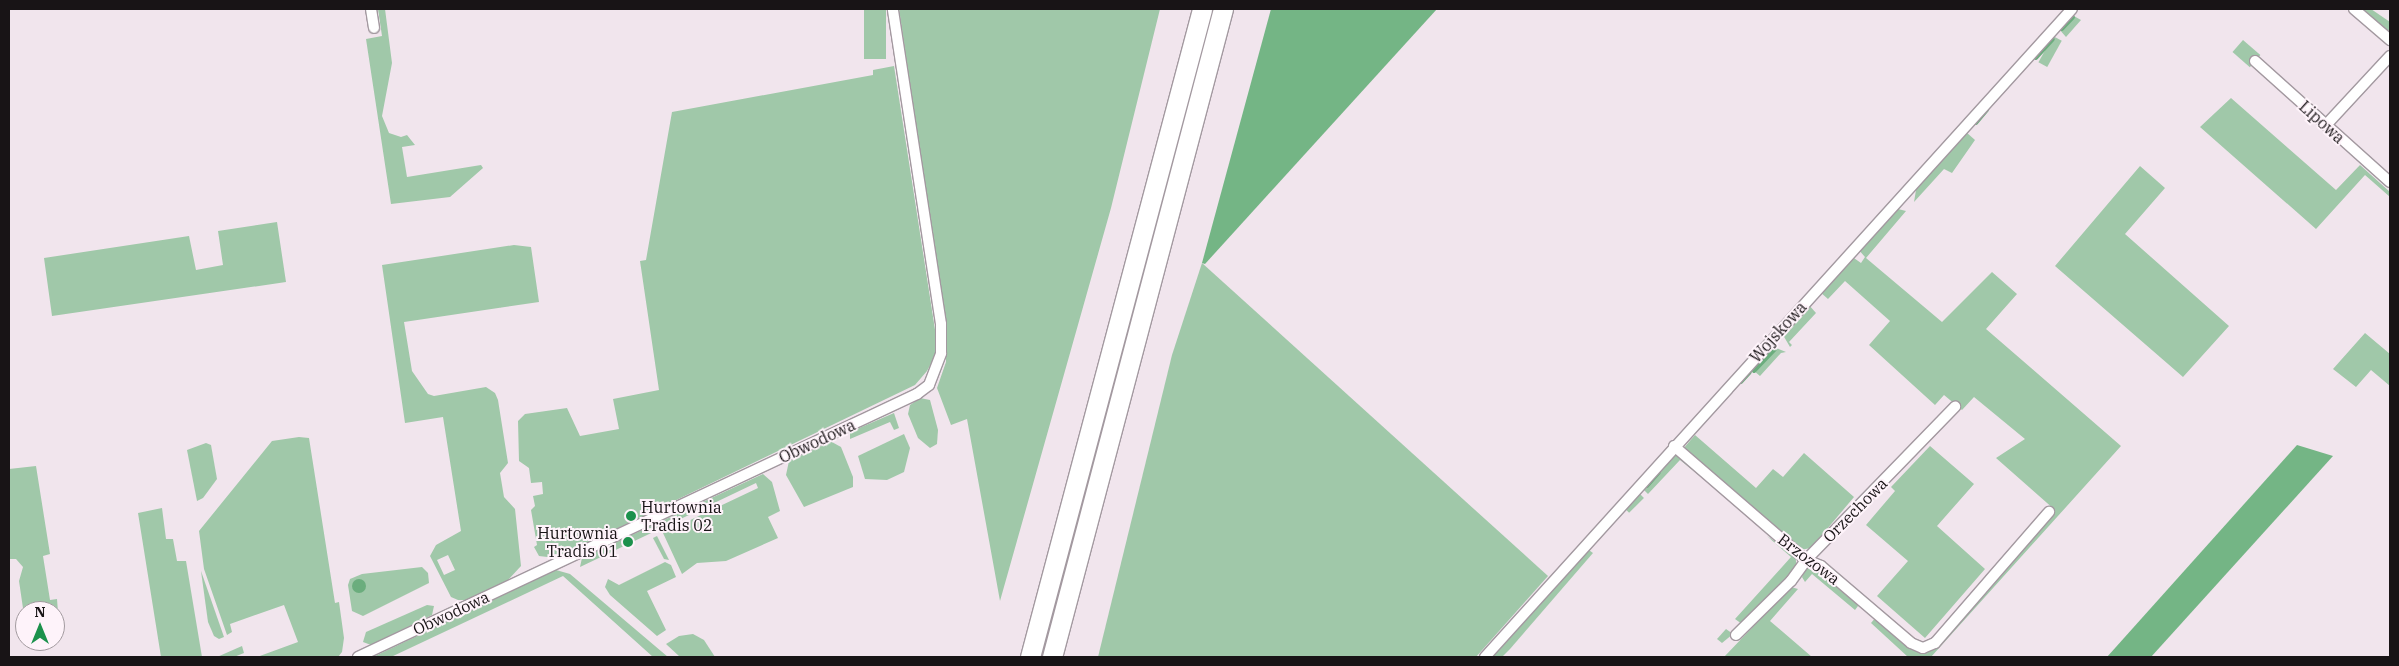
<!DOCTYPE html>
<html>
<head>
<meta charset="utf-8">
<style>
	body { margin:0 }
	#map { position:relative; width:2399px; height:666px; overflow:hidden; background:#f1e5ed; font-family:"IBM Plex Serif",serif }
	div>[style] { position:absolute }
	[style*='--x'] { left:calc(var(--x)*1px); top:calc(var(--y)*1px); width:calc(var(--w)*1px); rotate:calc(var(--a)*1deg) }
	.green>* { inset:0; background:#a0c8a9; transform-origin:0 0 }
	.forest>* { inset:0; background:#74b585 }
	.water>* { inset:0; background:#6bad7d }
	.round { border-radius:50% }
	.stream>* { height:4px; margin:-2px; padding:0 2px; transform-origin:2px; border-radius:2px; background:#6bad7d }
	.roads { filter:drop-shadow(1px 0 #a399a0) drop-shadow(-1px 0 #a399a0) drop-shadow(0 1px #a399a0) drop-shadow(0 -1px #a399a0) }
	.street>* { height:10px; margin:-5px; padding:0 5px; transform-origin:5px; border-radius:5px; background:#fff }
	.highway>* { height:19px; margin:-9.5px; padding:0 9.5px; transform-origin:9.5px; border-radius:9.5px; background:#fff }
	.dots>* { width:14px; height:14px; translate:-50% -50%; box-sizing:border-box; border:2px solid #fef3fa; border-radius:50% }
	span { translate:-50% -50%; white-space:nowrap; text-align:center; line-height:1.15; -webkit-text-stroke:4px #fef3fa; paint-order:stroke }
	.street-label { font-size:16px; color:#181416 }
	.poi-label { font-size:16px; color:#181416 }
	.left { translate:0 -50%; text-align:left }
	.right { translate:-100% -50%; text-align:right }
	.frame { position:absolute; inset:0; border:10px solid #181416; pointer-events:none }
	.north { position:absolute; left:15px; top:601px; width:50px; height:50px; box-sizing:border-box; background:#fef3fa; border:1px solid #a29a9f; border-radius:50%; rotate:0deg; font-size:14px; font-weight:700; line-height:20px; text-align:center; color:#181416 }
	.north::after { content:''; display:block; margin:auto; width:18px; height:22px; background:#1c914c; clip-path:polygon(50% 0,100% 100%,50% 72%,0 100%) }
</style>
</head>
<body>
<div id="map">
	<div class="green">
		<i style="clip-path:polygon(378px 9px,385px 9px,392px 63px,382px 116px,389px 133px,401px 137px,407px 135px,415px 145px,402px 147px,407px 177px,481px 165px,483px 168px,450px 197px,391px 204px,366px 39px,382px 36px)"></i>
		<i style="left:864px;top:9px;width:22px;height:50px"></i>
		<i style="clip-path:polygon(899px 9px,1160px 9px,1111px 208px,1000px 601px,967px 419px,951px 425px,937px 388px,946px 362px,946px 325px)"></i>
		<i style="clip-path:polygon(2362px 9px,2371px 9px,2390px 22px,2390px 29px,2388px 31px)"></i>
		<i style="clip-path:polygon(2072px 15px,2081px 20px,2066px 37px,2059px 29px)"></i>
		<i style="left:2053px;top:36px;width:10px;height:30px;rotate:29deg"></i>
		<i style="left:2243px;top:40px;width:23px;height:16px;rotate:41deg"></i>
		<i style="clip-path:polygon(894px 66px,936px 336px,935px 356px,927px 371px,915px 385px,556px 558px,539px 556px,534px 547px,537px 545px,531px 510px,535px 506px,533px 496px,543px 494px,542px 482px,531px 483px,529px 468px,519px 461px,518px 421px,525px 414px,567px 408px,580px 436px,619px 429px,613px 399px,659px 390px,640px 261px,646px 260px,672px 112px,873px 75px,873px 70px)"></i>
		<i style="clip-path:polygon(2231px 98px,2336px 190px,2360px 165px,2390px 192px,2390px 197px,2365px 175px,2316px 229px,2200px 127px)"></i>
		<i style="clip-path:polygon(1966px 132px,1975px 140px,1952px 173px,1944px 169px,1914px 202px,1917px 184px)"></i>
		<i style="clip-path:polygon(2140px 166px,2165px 188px,2125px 234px,2229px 326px,2183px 377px,2055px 266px)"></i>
		<i style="clip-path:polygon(1898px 209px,1906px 211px,1866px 258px,1942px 322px,1992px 272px,2017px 294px,1986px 329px,2121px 446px,1931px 657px,1908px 657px,1871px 623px,1876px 617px,1924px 652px,1932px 650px,2055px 510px,1996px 458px,2025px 439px,1974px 397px,1962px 410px,1944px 395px,1935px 405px,1869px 345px,1890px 321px,1845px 281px,1828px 299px,1820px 292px,1851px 256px,1861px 263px,1865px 257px,1858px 249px)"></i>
		<i style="clip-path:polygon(277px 222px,286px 282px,52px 316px,44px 258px,189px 236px,196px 270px,223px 265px,218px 231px)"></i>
		<i style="clip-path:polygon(evenodd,514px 245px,531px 247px,539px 302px,404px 322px,412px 371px,428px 394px,434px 396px,486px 387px,495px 393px,498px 400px,508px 463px,500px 473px,504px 497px,515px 509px,521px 566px,507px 581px,466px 600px,458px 600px,451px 597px,430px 556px,436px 545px,461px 531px,443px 417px,405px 423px,382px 265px,514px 245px,448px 555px,455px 570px,444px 575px,437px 560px,448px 555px)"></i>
		<i style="clip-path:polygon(1202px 263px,1548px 576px,1476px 657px,1098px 657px,1172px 355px)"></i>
		<i style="clip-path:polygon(1808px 304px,1816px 313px,1789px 342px,1792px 345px,1790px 347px,1783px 335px)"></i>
		<i style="clip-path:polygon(2365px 333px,2390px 354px,2390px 386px,2371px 370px,2356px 387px,2333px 369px)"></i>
		<i style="clip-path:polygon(1774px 347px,1786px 352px,1781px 353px,1760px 376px,1754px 371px,1754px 367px)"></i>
		<i style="clip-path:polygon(920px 398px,930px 400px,938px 430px,937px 444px,930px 448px,918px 438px,908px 414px,910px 405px)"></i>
		<i style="clip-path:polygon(894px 413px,899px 428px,894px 430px,890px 422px,850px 439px,850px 432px)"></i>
		<i style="clip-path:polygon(904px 434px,910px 448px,904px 472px,887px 480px,865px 479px,858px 456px)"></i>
		<i style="clip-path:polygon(1695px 435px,1756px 488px,1773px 469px,1783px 477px,1804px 453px,1854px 497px,1811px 548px,1800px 550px,1683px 449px)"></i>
		<i style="clip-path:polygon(299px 437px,309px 438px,335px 603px,339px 602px,344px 638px,342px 652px,338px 657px,257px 657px,298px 642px,284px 605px,230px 624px,232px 632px,227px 635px,204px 569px,199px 531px,272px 441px)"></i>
		<i style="clip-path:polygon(830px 441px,841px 447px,853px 477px,853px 487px,804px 507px,786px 475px,789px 461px)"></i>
		<i style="clip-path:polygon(206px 443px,211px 445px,217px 479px,203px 498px,197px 501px,187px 450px)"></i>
		<i style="clip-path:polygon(1930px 446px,1974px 484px,1937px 526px,1985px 569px,1925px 638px,1877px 596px,1908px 561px,1866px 525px,1895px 491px,1891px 487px)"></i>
		<i style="clip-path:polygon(1675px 454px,1679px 455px,1722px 494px,1680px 460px,1648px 494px,1643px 489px)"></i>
		<i style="clip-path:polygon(36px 466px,50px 554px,43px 556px,50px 600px,57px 599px,58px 612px,25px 611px,25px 622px,19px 581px,23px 567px,16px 559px,9px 559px,9px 469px)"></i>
		<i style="clip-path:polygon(763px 474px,772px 482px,780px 511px,768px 517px,778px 538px,726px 561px,697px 563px,682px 574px,663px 533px,758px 488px,756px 483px,580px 567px,582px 558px)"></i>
		<i style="left:1639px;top:493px;width:7px;height:21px;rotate:45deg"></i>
		<i style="clip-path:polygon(162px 508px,166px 539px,173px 539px,177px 561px,186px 561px,202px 657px,161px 657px,138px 513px)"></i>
		<i style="clip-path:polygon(657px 536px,669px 560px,664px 559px,653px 538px)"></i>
		<i style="clip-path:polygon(1767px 536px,1795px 555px,1797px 567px,1742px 624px,1735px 619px,1791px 557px)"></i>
		<i style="clip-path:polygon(1586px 548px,1593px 553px,1510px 649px,1502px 657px,1490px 657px)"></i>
		<i style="clip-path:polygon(665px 562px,671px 565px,676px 577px,647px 591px,666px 630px,657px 636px,610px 595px,605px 587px,608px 579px,619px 585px)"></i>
		<i style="clip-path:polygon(422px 567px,428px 573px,429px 583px,363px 616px,352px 611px,348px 585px,350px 579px,362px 574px)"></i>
		<i style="clip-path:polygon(1806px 568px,1820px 570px,1857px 602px,1858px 606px,1855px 610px,1812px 574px,1805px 582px,1802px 577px)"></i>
		<i style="clip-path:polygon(556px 570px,570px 574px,668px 657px,653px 657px,563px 576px,391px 657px,373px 657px)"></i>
		<i style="clip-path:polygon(201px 571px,224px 637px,219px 639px,214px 636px,208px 622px)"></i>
		<i style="clip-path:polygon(1791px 587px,1798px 589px,1770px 621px,1812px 657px,1724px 657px)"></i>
		<i style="clip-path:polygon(427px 605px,434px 606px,432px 615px,371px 645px,363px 642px,366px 632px)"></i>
		<i style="clip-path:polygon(1726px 629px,1733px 634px,1722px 643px,1717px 639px)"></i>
		<i style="clip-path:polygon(693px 634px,704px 640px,715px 657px,680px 657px,666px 644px,679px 636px)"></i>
		<i style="clip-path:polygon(242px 646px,244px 653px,234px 657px,217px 657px)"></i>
	</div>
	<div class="forest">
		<i style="clip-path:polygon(1271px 9px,1437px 9px,1205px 264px,1202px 263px)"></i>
		<i style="clip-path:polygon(2297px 445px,2333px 456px,2151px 657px,2107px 657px)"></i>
	</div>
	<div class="water">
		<i class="round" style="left:352px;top:579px;width:14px;height:14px"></i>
	</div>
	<div class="stream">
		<i style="--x:2062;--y:29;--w:16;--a:-47"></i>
		<i style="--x:2036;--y:58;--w:25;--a:-48"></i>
		<i style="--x:1976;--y:123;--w:17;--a:-50"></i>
		<i style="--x:1754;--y:371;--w:30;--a:-46"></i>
		<i style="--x:1741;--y:382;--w:13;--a:-48"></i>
		<i style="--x:1647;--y:486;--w:18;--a:-49"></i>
	</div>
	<div class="roads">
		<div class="street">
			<i style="--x:371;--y:9;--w:19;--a:81"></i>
			<i style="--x:2354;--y:9;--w:48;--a:40.7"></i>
			<i style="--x:2255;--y:61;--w:181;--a:41.9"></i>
			<i style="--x:2326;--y:125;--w:94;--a:-47.2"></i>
			<i style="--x:1674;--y:446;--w:174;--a:40.8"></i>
			<i style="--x:1806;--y:560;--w:16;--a:22"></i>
			<i style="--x:1821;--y:566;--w:118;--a:40.5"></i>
			<i style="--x:1911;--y:643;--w:13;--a:23"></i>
			<i style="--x:1923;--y:648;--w:13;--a:-23"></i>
			<i style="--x:1935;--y:643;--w:174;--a:-49"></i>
			<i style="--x:1736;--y:635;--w:77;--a:-44.5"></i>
			<i style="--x:1791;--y:581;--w:26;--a:-54"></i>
			<i style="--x:1806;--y:560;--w:214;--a:-45.8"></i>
			<i style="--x:358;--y:657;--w:618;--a:-25.2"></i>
			<i style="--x:917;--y:394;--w:15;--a:-37"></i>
			<i style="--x:929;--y:385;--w:34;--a:-69"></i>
			<i style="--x:941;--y:353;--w:29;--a:-90"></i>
			<i style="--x:941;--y:324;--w:319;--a:-98.7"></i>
			<i style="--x:1485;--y:657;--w:874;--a:-47.83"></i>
		</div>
		<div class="highway">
			<i style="--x:1030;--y:657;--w:670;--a:-75.13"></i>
			<i style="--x:1052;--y:657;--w:670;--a:-75.22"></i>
		</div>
	</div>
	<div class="dots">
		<i style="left:631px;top:516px;background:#1c914c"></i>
		<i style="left:628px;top:542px;background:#1c914c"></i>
	</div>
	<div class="street-label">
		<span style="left:2322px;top:122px;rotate:42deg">Lipowa</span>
		<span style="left:1778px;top:332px;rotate:-48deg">Wojskowa</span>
		<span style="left:817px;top:441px;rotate:-25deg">Obwodowa</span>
		<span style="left:1855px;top:510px;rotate:-45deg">Orzechowa</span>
		<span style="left:1809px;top:559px;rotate:37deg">Brzozowa</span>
		<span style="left:451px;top:613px;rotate:-25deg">Obwodowa</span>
	</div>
	<div class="poi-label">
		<span class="left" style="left:641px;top:516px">Hurtownia<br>Tradis 02</span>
		<span class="right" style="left:618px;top:542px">Hurtownia<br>Tradis 01</span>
	</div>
	<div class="frame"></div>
	<div class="north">N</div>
</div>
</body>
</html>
